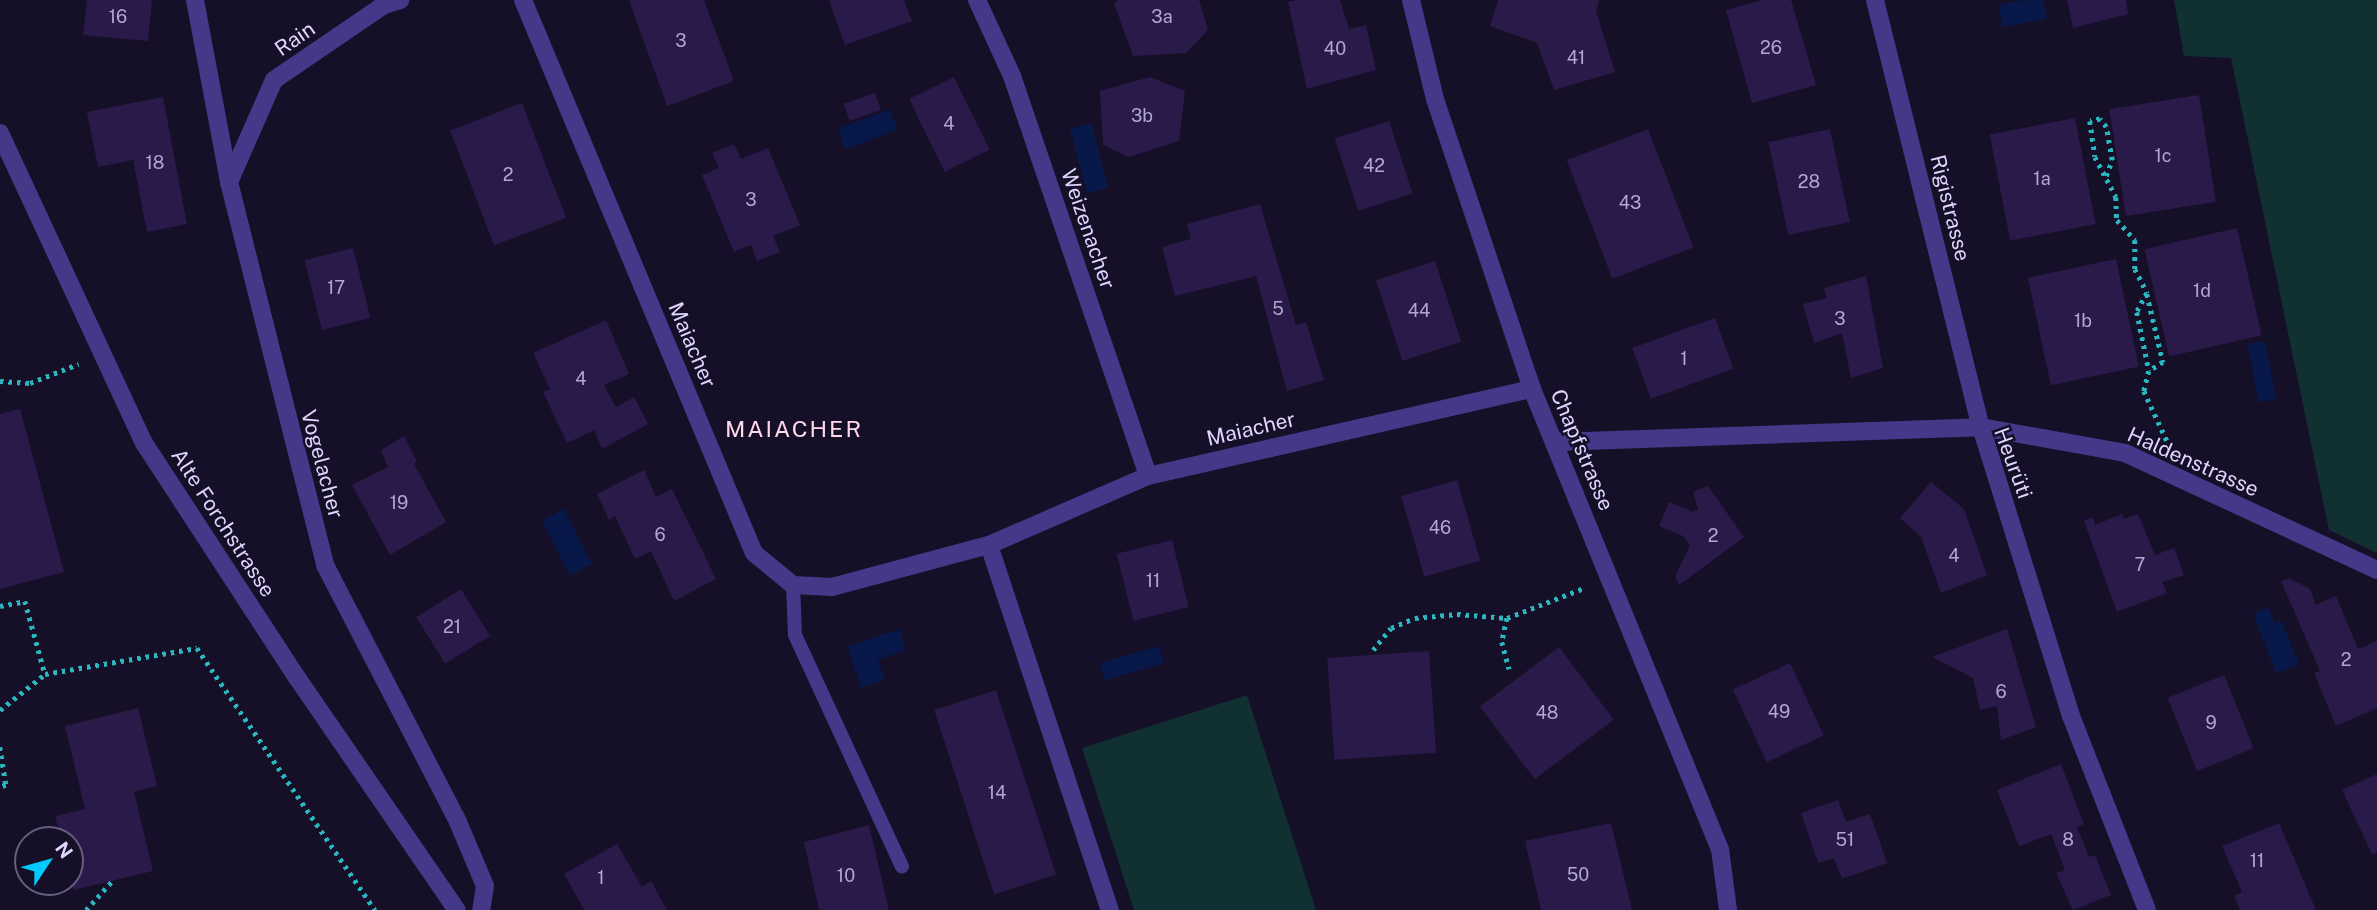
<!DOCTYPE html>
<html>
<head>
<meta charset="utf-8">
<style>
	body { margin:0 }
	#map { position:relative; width:2377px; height:910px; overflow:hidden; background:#160f28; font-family:"Public Sans",sans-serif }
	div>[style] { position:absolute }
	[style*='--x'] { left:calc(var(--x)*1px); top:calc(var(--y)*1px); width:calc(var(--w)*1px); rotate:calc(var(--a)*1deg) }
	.green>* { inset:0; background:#113032 }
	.water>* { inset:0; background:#081848; transform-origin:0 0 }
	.building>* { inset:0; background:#291a4a; transform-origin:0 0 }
	.path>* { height:4.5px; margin-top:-2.25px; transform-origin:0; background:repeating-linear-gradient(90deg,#2ab7bf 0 3.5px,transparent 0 8.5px) }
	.service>* { height:14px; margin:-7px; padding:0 7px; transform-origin:7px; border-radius:7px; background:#443889 }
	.minor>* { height:18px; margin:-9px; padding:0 9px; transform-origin:9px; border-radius:9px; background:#443889 }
	.tertiary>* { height:18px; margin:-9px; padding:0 9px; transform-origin:9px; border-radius:9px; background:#443889 }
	span { translate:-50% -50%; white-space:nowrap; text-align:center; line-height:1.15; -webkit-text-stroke:5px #160f28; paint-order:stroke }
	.number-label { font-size:18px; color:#b2a7d2 }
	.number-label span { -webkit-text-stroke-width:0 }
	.street-label { font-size:21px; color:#dfd6ff }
	.neighbourhood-label { font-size:23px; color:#ffd8ec; letter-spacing:2px }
	.north { position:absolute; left:14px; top:826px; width:70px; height:70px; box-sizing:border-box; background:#160f28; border:2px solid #665f7e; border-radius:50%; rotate:54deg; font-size:19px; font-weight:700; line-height:28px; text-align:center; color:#dfd6ff }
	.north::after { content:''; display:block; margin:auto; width:24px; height:32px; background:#02caff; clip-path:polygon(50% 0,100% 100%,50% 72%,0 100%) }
</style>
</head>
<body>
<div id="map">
	<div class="green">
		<i style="clip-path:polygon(2174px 0,2377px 0,2377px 553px,2329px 530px,2231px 58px,2184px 56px)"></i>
		<i style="clip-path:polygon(1247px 695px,1316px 910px,1134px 910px,1082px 748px)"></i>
	</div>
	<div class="water">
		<i style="clip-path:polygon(2024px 0,2043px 0,2047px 19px,2002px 27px,1998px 5px)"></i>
		<i style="left:890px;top:109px;width:22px;height:56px;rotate:69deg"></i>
		<i style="left:1091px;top:123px;width:67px;height:22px;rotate:75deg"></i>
		<i style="left:2265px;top:341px;width:59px;height:18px;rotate:79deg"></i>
		<i style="left:564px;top:509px;width:62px;height:25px;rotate:63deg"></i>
		<i style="clip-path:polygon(2268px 607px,2275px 623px,2282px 621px,2299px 664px,2276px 673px,2253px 614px)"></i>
		<i style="clip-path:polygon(899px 629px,906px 650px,878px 660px,885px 680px,861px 688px,847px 647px)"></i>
		<i style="left:1159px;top:646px;width:18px;height:62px;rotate:74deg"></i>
	</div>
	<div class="building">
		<i style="clip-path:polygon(87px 0,152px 0,148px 41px,83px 35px)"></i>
		<i style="clip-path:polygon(629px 0,704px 0,734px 81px,667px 106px)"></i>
		<i style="clip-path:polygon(829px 0,904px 0,912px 21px,845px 45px)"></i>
		<i style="clip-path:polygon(1118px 0,1199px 0,1208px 30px,1186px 53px,1133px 56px,1114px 3px)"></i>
		<i style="clip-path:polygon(1297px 0,1340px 0,1349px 29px,1366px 25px,1376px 70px,1307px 89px,1288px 2px)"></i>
		<i style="clip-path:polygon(1498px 0,1599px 0,1596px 11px,1615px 72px,1554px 90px,1537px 43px,1490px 26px)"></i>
		<i style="clip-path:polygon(1762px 0,1791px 0,1816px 85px,1752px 103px,1726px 10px)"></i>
		<i style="clip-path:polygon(2067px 0,2126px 0,2128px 14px,2073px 28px)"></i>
		<i style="left:954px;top:77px;width:81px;height:50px;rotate:64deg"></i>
		<i style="clip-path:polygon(1150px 77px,1185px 91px,1179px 141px,1129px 157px,1103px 145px,1100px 91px)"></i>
		<i style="left:875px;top:93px;width:18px;height:33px;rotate:71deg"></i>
		<i style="left:2199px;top:95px;width:108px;height:91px;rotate:81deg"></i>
		<i style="clip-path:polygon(163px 97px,187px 224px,147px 232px,133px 160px,98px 167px,87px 112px)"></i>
		<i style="left:522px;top:103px;width:123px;height:77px;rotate:69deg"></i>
		<i style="left:2075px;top:118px;width:108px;height:87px;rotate:79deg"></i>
		<i style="left:1389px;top:121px;width:76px;height:57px;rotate:72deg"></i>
		<i style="left:1648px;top:129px;width:127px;height:87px;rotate:69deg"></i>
		<i style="left:1830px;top:129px;width:95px;height:63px;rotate:78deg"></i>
		<i style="clip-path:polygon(734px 144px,741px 159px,768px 148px,800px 225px,773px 236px,780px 252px,757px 261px,751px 245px,734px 252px,702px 175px,719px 168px,712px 153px)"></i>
		<i style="clip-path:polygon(1260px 204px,1296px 325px,1306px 322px,1324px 380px,1287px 391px,1256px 276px,1175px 296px,1162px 247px,1191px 239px,1187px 224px)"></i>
		<i style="left:2237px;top:228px;width:110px;height:95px;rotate:77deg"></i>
		<i style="left:353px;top:248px;width:72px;height:50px;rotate:76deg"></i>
		<i style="left:2116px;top:259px;width:110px;height:90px;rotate:78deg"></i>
		<i style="left:1435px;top:261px;width:85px;height:62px;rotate:72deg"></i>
		<i style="clip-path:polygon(1866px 276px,1883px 368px,1851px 378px,1842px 333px,1814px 343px,1803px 304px,1827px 298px,1824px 288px)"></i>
		<i style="left:1715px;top:318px;width:54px;height:88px;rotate:70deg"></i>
		<i style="clip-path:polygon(606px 320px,629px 374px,604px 385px,616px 407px,634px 397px,648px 424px,602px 449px,594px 430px,567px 443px,543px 392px,550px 389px,533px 353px)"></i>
		<i style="clip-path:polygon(20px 409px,64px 572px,0 589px,0 414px)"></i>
		<i style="clip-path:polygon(404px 436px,417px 462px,414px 464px,446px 522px,390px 555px,352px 485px,388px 467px,381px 450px)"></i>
		<i style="clip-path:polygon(644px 470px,656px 497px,672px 489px,716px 579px,674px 601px,651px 551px,635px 559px,615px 516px,609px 520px,597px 494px)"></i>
		<i style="left:1457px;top:480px;width:84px;height:58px;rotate:74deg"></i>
		<i style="clip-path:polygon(1931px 482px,1964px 509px,1987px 575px,1941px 593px,1921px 537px,1900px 518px)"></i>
		<i style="clip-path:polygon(1708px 486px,1744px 537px,1679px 585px,1675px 577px,1690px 545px,1683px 536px,1659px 526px,1669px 502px,1693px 512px,1698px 509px,1693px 492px)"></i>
		<i style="clip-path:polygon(2122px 514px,2124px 519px,2138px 514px,2155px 555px,2174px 548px,2184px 575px,2162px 582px,2167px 593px,2117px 612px,2084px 521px,2093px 517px,2095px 525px)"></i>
		<i style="left:1172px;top:540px;width:69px;height:57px;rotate:76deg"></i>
		<i style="clip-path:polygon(2289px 578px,2310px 589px,2316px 605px,2336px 596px,2358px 649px,2377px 641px,2377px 708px,2336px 726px,2314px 673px,2320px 671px,2281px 581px)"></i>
		<i style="left:461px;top:589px;width:55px;height:53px;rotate:58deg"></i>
		<i style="clip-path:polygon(2007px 629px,2036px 727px,2001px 740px,1997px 706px,1980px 710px,1973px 678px,1932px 657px)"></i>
		<i style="left:1559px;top:647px;width:91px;height:99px;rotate:53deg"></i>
		<i style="left:1429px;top:651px;width:102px;height:102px;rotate:86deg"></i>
		<i style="left:1790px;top:663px;width:80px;height:63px;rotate:65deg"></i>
		<i style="left:2224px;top:675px;width:79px;height:61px;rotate:68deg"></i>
		<i style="left:996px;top:690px;width:194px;height:65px;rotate:72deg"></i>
		<i style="clip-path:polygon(138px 708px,157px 786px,134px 792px,153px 871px,73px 890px,70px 840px,61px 840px,55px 816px,85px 809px,65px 726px)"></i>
		<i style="clip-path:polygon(2061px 764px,2084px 824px,2077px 827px,2089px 857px,2095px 855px,2111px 895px,2073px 910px,2056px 873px,2065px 870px,2051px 834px,2019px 846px,1997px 790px)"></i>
		<i style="clip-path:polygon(2377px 774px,2377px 852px,2372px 854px,2342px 790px)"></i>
		<i style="clip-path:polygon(1838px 800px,1846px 822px,1870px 814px,1887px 863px,1842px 879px,1834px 858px,1818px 863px,1801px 813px)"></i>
		<i style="clip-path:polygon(1611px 823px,1632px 910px,1541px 910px,1525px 841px)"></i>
		<i style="clip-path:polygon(2279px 823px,2316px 910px,2240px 910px,2234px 896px,2242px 892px,2222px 846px)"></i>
		<i style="clip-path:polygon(869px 825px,889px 910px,819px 910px,804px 842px)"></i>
		<i style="clip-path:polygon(617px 844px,642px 887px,651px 881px,667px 910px,584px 910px,564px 874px)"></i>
	</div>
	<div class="path">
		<i style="--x:2106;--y:176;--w:17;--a:-69"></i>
		<i style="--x:2112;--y:160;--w:34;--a:-100"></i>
		<i style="--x:2106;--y:127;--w:10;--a:-127"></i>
		<i style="--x:2100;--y:119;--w:10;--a:169"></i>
		<i style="--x:2090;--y:121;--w:36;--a:82"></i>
		<i style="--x:2095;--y:157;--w:45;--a:62.3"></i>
		<i style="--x:2116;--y:197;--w:23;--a:88"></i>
		<i style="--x:2117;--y:220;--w:27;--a:48"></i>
		<i style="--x:2135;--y:240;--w:29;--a:90"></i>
		<i style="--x:2135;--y:269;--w:27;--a:63"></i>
		<i style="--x:2147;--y:293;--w:21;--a:118"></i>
		<i style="--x:2137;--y:312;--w:60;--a:78.5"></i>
		<i style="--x:2149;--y:371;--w:21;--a:104"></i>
		<i style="--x:2144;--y:391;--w:57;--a:65.2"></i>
		<i style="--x:2147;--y:294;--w:70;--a:76.8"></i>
		<i style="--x:2163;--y:362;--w:17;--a:147"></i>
		<i style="--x:0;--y:381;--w:30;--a:4"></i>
		<i style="--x:30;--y:383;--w:52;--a:-21.6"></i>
		<i style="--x:0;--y:606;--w:25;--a:-11"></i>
		<i style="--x:25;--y:601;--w:76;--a:74.7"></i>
		<i style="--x:1507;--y:618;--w:25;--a:102"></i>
		<i style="--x:1502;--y:642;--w:28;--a:75"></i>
		<i style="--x:1373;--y:650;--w:28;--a:-51"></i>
		<i style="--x:1391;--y:628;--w:26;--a:-23"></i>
		<i style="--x:1415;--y:618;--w:42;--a:-5.4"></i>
		<i style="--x:1457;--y:614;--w:50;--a:4.6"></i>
		<i style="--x:1507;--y:618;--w:83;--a:-21.3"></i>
		<i style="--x:0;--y:710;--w:58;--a:-38.7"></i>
		<i style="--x:45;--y:674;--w:154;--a:-9.7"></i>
		<i style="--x:197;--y:648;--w:317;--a:55.8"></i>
		<i style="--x:0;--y:747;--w:38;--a:81"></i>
		<i style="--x:6;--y:785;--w:6;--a:162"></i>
		<i style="--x:86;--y:910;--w:40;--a:-48"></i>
	</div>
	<div class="service">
		<i style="--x:793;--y:585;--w:50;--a:87.7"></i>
		<i style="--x:795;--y:635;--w:255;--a:65.2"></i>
	</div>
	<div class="minor">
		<i style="--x:195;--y:0;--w:185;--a:79.4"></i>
		<i style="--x:229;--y:182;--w:395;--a:75.9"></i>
		<i style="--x:325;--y:565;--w:289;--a:62.6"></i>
		<i style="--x:458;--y:822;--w:69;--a:67.1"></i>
		<i style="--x:485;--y:886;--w:24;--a:99"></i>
		<i style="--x:523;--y:0;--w:599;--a:67.33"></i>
		<i style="--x:754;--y:553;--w:50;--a:39.4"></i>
		<i style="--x:793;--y:585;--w:39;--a:3"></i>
		<i style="--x:832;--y:587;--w:163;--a:-15"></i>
		<i style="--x:989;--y:545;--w:173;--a:-23.5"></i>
		<i style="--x:1148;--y:476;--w:394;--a:-12.8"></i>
		<i style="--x:977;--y:0;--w:84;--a:65.3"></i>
		<i style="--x:1012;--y:76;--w:422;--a:71.2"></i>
		<i style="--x:1411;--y:0;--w:102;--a:76.4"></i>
		<i style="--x:1435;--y:99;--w:306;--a:71.5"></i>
		<i style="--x:1532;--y:389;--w:497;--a:67.8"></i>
		<i style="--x:1720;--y:849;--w:62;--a:82.5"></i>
		<i style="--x:1875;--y:0;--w:440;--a:76.1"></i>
		<i style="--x:1981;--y:427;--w:146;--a:10.2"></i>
		<i style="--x:2125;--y:453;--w:278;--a:24.9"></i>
		<i style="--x:229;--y:182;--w:111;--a:-66.2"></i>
		<i style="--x:274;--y:80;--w:133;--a:-34.3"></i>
		<i style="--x:384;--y:5;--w:17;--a:-17"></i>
		<i style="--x:1556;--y:442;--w:425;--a:-2"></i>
		<i style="--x:1981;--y:427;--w:303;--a:72.7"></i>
		<i style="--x:2071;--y:716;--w:208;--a:68.6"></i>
		<i style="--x:989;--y:545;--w:385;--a:71.7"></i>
	</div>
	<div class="tertiary">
		<i style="--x:0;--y:133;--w:342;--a:65.1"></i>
		<i style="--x:144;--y:443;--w:282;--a:56.9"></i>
		<i style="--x:298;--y:679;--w:280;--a:55.5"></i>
	</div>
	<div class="number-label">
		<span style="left:118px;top:17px">16</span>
		<span style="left:1162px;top:17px">3a</span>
		<span style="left:681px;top:41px">3</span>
		<span style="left:1771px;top:48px">26</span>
		<span style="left:1335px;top:49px">40</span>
		<span style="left:1576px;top:58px">41</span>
		<span style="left:1142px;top:116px">3b</span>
		<span style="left:949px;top:124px">4</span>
		<span style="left:2163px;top:156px">1c</span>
		<span style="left:155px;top:163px">18</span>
		<span style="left:1374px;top:166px">42</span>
		<span style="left:508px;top:175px">2</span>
		<span style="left:2042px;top:179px">1a</span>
		<span style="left:1809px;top:182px">28</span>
		<span style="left:751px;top:200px">3</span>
		<span style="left:1630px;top:203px">43</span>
		<span style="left:336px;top:288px">17</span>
		<span style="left:2202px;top:291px">1d</span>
		<span style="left:1278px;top:309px">5</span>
		<span style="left:1419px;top:311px">44</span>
		<span style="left:1840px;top:319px">3</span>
		<span style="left:2083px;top:321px">1b</span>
		<span style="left:1684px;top:359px">1</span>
		<span style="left:581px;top:379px">4</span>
		<span style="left:399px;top:503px">19</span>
		<span style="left:1440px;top:528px">46</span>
		<span style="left:660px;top:535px">6</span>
		<span style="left:1713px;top:536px">2</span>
		<span style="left:1954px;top:556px">4</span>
		<span style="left:2140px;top:565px">7</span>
		<span style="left:1153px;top:581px">11</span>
		<span style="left:452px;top:627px">21</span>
		<span style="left:2346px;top:660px">2</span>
		<span style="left:2001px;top:692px">6</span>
		<span style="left:1779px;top:712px">49</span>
		<span style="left:1547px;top:713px">48</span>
		<span style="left:2211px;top:723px">9</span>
		<span style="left:997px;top:793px">14</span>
		<span style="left:1845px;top:840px">51</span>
		<span style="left:2068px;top:840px">8</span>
		<span style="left:2257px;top:861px">11</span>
		<span style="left:1578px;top:875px">50</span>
		<span style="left:846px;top:876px">10</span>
		<span style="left:601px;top:878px">1</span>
	</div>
	<div class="street-label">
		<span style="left:295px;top:39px;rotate:-35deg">Rain</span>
		<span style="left:1950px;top:208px;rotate:76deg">Rigistrasse</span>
		<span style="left:1088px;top:229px;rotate:71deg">Weizenacher</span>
		<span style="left:692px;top:345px;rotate:67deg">Maiacher</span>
		<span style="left:1251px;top:429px;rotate:-13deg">Maiacher</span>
		<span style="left:1582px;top:450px;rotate:67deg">Chapfstrasse</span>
		<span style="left:2193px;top:462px;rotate:24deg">Haldenstrasse</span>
		<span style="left:2013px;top:463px;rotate:70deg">Heurüti</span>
		<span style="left:322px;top:464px;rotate:75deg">Vogelacher</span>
		<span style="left:223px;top:523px;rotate:57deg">Alte Forchstrasse</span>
	</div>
	<div class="neighbourhood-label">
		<span style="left:794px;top:429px">MAIACHER</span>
	</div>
	<div class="north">N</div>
</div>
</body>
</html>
